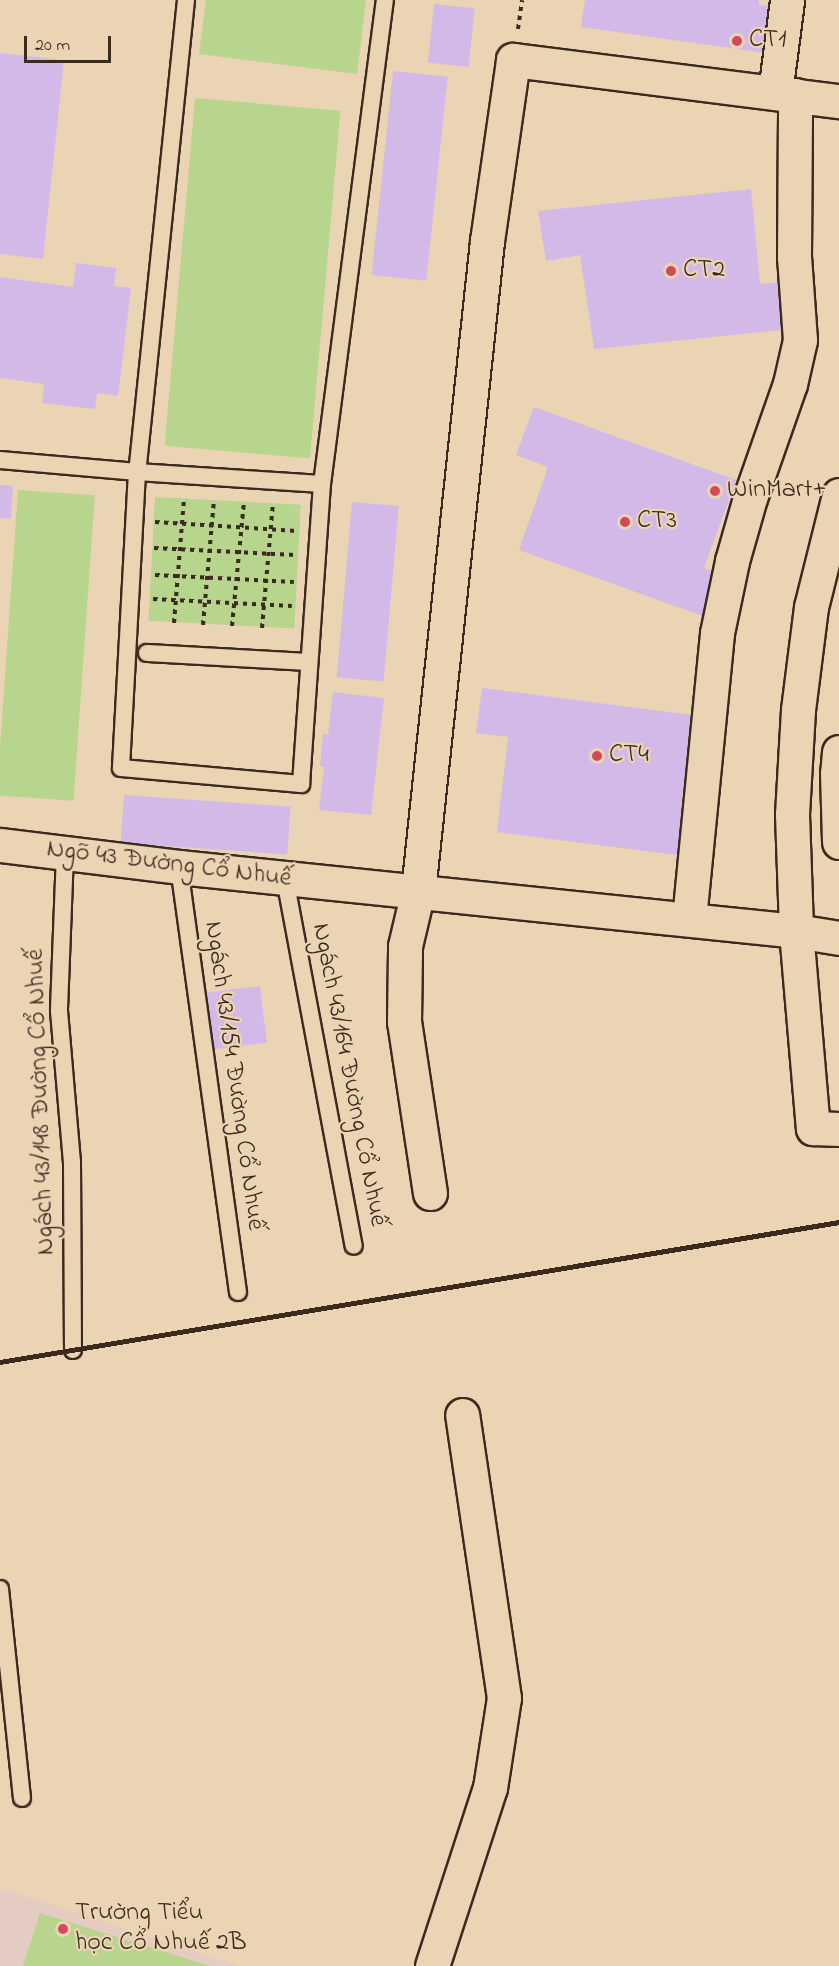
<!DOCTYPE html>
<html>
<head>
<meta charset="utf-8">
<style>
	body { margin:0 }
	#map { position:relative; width:839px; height:1966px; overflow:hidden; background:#ebd4b4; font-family:"Indie Flower",sans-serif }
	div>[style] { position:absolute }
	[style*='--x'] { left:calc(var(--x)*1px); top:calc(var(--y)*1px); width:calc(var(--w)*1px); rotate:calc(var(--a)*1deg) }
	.built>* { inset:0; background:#e4ccc3 }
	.green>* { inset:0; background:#b8d58d; transform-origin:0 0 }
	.building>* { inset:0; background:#d3b9e7; transform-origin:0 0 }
	.path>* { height:4px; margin-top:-2px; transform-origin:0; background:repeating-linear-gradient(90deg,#3b2a1e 0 4.5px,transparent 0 9px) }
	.roads { filter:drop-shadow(2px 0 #3b2a1e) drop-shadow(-2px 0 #3b2a1e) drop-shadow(0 2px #3b2a1e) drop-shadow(0 -2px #3b2a1e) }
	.service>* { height:16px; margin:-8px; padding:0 8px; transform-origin:8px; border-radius:8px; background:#ebd4b4 }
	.minor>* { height:33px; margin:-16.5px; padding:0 16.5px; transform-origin:16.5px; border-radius:16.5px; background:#ebd4b4 }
	.rail>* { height:4.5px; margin:-2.25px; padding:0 2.25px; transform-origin:2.25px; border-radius:2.25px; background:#3b2a1e }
	.dots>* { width:16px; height:16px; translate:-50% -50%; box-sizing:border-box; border:3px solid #ebd4b4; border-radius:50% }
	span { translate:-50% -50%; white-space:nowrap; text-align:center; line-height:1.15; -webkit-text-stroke:4.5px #ebd4b4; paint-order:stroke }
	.poi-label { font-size:26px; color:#3b2a1e }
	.left { translate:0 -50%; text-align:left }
	.street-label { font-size:26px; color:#3b2a1e }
	.scale { position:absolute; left:24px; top:36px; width:87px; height:27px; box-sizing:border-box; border:3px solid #3b2a1e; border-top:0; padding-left:8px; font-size:18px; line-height:21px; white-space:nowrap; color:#3b2a1e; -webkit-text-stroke:4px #ebd4b4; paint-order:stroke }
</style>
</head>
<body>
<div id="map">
	<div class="built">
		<i style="clip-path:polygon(0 1888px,239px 1966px,0 1966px)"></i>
	</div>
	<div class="green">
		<i style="clip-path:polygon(206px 0,366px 0,357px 74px,199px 54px)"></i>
		<i style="left:195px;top:98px;width:146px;height:349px;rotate:5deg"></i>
		<i style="left:18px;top:490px;width:77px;height:306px;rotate:4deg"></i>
		<i style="left:155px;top:497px;width:146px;height:124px;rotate:3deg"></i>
		<i style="clip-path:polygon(40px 1913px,210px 1966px,23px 1966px)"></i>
	</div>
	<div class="building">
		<i style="clip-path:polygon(585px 0,759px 0,759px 5px,794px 9px,787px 56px,581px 27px)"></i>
		<i style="left:434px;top:4px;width:41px;height:59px;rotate:6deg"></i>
		<i style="clip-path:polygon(0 53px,64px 60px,43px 259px,0 254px)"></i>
		<i style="left:393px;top:71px;width:55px;height:205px;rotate:6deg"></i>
		<i style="clip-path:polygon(751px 189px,760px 284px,797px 281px,801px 328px,594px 349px,580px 255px,546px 261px,538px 211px)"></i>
		<i style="clip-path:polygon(76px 263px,116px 268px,114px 286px,131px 288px,118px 396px,97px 393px,95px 409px,42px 403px,44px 384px,0 378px,0 277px,73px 287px)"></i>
		<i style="clip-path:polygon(534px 407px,736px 480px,704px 568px,734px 579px,719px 622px,519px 550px,548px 467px,516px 455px)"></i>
		<i style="clip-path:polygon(0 485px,13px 486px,11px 519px,0 518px)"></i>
		<i style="left:352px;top:502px;width:47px;height:176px;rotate:5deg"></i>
		<i style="clip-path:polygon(482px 688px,692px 715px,681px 808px,713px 812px,708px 859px,497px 832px,508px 737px,476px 733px)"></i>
		<i style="clip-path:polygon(333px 692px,384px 698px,371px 815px,319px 810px,324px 767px,320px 766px,323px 734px,328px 735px)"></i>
		<i style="left:124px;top:795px;width:167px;height:48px;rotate:4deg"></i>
		<i style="left:260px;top:986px;width:57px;height:60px;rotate:83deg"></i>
	</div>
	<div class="path">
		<i style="--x:518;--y:29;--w:29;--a:-82"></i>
		<i style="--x:155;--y:522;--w:142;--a:3.6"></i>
		<i style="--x:154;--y:548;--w:142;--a:2.8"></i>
		<i style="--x:155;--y:575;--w:139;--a:2.9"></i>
		<i style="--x:153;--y:599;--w:139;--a:2.9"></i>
		<i style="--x:174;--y:623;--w:125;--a:-85.4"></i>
		<i style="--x:203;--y:625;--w:125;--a:-85"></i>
		<i style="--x:232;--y:626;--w:125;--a:-84.5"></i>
		<i style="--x:262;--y:628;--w:125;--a:-85"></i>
	</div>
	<div class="roads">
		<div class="service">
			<i style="--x:186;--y:0;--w:475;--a:95.9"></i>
			<i style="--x:137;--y:472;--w:296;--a:93.1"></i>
			<i style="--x:121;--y:768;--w:181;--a:5.1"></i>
			<i style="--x:301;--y:784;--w:301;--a:-86"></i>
			<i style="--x:322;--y:484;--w:488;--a:-82.6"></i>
			<i style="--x:0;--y:460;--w:138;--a:5"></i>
			<i style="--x:137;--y:472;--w:185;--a:3.7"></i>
			<i style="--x:147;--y:653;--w:162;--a:3.2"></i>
			<i style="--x:65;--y:853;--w:158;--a:92.2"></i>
			<i style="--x:59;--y:1011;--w:152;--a:85.1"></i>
			<i style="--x:72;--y:1162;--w:188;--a:89.7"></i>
			<i style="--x:179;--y:867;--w:429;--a:82.1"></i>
			<i style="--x:285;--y:879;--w:373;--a:79.4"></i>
			<i style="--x:0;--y:1589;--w:210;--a:84"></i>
		</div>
		<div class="minor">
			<i style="--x:775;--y:93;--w:94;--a:-82.6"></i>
			<i style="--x:839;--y:495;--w:115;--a:104"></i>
			<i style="--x:811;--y:607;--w:104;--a:97.2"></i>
			<i style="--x:798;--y:710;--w:104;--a:93.3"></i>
			<i style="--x:792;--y:814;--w:117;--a:88"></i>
			<i style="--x:796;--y:931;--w:198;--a:85.1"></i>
			<i style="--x:813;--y:1128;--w:26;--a:2"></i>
			<i style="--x:839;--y:752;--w:21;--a:95"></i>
			<i style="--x:837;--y:773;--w:69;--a:88.3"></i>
			<i style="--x:0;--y:845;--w:180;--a:7"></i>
			<i style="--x:179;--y:867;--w:620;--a:5.92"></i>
			<i style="--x:796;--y:931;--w:44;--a:9.2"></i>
			<i style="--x:689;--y:919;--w:287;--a:-84.4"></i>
			<i style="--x:717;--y:633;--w:74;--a:-78.2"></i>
			<i style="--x:732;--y:561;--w:66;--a:-74.1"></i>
			<i style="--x:750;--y:498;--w:121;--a:-70.7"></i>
			<i style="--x:790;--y:384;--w:45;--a:-77.2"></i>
			<i style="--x:800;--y:340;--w:83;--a:-94.1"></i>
			<i style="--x:794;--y:257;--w:162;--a:-89.6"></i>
			<i style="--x:430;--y:1193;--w:173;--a:-98.6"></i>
			<i style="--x:404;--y:1022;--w:76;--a:-89.2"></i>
			<i style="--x:405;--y:946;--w:57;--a:-76.7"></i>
			<i style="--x:418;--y:891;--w:654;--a:-83.94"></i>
			<i style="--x:487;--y:241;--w:183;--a:-81.8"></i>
			<i style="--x:513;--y:60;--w:329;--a:7.2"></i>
			<i style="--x:432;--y:1966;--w:187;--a:-72"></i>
			<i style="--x:490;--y:1788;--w:91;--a:-81.2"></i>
			<i style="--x:504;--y:1698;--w:286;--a:-98.4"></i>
		</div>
	</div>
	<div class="rail">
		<i style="--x:0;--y:1362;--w:851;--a:-9.47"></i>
	</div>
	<div class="dots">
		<i style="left:737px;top:41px;background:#d1495b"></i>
		<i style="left:671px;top:271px;background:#d1495b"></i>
		<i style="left:715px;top:491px;background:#d1495b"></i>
		<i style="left:625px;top:522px;background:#d1495b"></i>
		<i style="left:597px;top:756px;background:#d1495b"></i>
		<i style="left:63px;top:1929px;background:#d1495b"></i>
	</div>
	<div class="poi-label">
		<span class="left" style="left:749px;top:41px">CT1</span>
		<span class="left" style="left:683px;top:271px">CT2</span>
		<span class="left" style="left:727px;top:491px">WinMart+</span>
		<span class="left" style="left:637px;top:522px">CT3</span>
		<span class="left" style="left:609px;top:756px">CT4</span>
		<span class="left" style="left:75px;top:1929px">Trường Tiểu<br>học Cổ Nhuế 2B</span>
	</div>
	<div class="street-label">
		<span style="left:169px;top:865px;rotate:7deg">Ngõ 43 Đường Cổ Nhuế</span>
		<span style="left:348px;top:1075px;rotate:79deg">Ngách 43/164 Đường Cổ Nhuế</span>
		<span style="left:233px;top:1076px;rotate:82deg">Ngách 43/154 Đường Cổ Nhuế</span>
		<span style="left:42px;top:1102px;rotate:-92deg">Ngách 43/148 Đường Cổ Nhuế</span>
	</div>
	<div class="scale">20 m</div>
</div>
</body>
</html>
